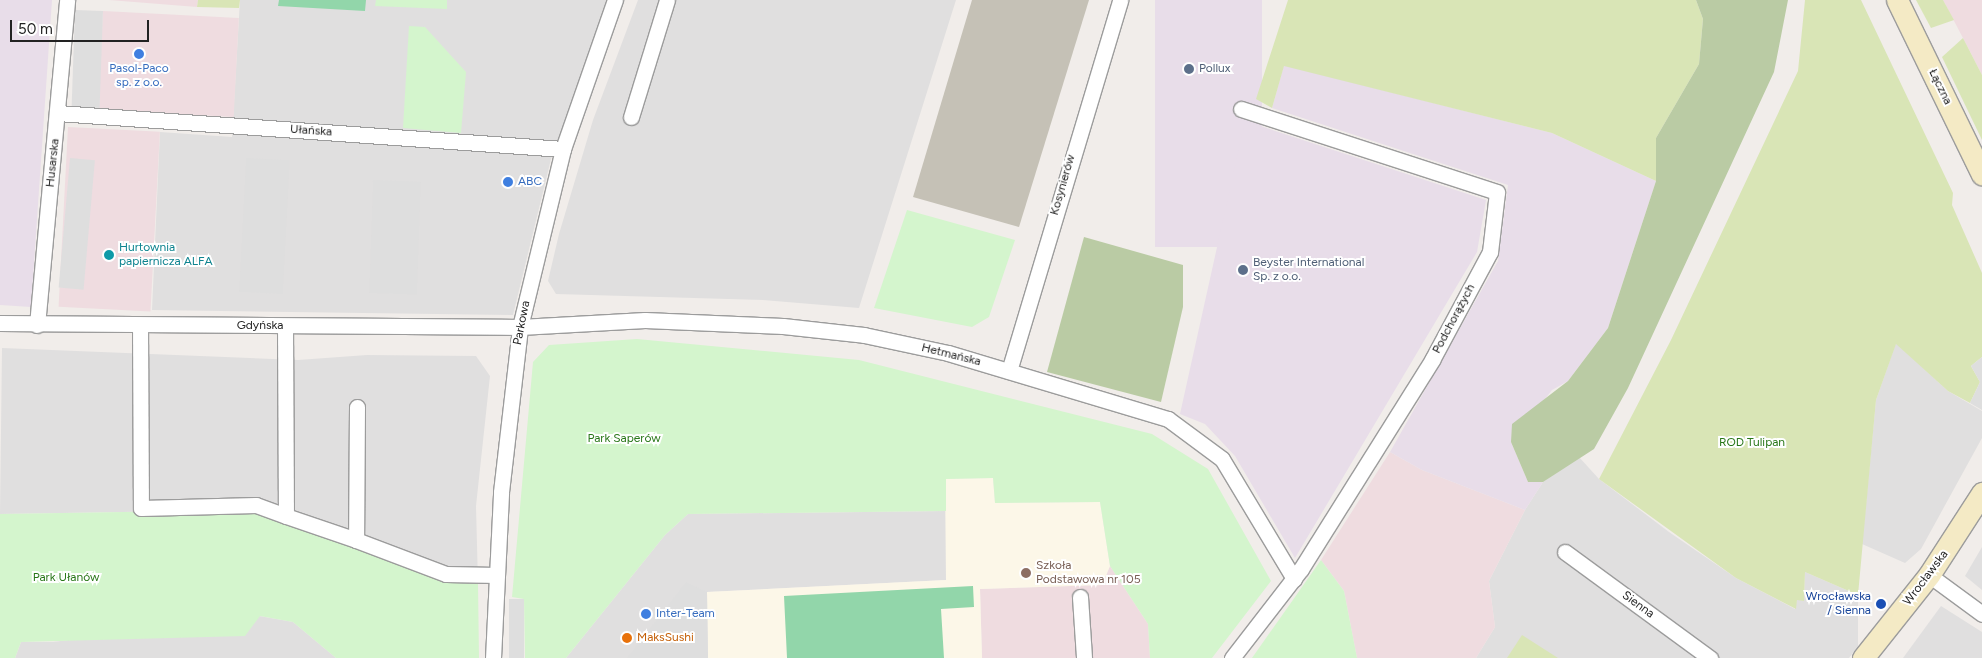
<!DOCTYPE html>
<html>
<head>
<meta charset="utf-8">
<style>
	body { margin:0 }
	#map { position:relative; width:1982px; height:658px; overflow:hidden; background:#f1edea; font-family:Figtree,sans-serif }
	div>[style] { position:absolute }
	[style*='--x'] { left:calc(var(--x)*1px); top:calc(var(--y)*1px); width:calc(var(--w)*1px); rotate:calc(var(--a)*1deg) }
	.residential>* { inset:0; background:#e0dfdf }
	.commercial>* { inset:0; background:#efdce0; transform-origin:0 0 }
	.industrial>* { inset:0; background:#e8dde9; transform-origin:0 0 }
	.education>* { inset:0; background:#fcf7e8 }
	.construction>* { inset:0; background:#c5c1b6 }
	.grass>* { inset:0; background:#d9e5b6 }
	.forest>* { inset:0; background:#bacba4 }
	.park>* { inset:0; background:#d4f5cd }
	.pitch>* { inset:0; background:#92d6aa }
	.parking>* { inset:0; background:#dedede; transform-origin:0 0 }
	.roads { filter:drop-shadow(1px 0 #9c9c9c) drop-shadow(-1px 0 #9c9c9c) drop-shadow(0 1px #9c9c9c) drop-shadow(0 -1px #9c9c9c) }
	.minor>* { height:15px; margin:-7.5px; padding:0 7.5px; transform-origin:7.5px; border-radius:7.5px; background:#fff }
	.secondary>* { height:21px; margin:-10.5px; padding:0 10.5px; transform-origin:10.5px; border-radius:10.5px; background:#f4eac5 }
	.dots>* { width:14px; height:14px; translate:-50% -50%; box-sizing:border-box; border:2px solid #fff; border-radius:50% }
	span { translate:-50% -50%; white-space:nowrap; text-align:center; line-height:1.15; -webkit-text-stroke:4px #fff; paint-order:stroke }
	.shop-label { font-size:12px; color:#366cbe }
	.left { translate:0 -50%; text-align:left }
	.service-label { font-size:12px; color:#4e5e75 }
	.street-label { font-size:12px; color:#222 }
	.culture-label { font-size:12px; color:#0d838f }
	.park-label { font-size:12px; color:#297719 }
	.education-label { font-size:12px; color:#785e54 }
	.transit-label { font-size:12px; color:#164399 }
	.right { translate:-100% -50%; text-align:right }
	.food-label { font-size:12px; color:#c56008 }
	.scale { position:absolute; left:10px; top:20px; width:139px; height:22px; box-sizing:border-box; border:2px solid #222; border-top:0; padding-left:6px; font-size:15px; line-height:18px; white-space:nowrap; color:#222; -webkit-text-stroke:4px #fff; paint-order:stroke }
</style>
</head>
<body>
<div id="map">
	<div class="residential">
		<i style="clip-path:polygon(240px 0,608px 0,551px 159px,513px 315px,152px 310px,160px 132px,232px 137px)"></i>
		<i style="clip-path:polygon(638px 0,956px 0,859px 308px,763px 300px,556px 294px,548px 281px,559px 234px,593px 120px)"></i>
		<i style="clip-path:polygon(1896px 343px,1948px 391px,1982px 411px,1982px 438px,1921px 549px,1905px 563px,1862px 544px,1876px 400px)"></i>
		<i style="clip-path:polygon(2px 348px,298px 360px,367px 355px,476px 356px,490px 376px,476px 506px,478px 583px,448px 582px,247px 510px,0 514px)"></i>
		<i style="clip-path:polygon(1579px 457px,1599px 479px,1669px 532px,1736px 578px,1795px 609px,1797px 599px,1804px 601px,1805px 572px,1858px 595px,1858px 646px,1849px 658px,1476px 658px,1495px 627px,1489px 581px,1525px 510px,1543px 482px)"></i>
		<i style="clip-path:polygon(946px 511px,946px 580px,707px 592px,708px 658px,566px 658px,665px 535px,688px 514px)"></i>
		<i style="clip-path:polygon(1982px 547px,1982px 590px,1965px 576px)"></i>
		<i style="clip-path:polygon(1941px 606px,1982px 632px,1982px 658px,1903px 658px)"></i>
		<i style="clip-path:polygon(259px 616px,293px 622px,336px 658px,15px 658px,21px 642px,53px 642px)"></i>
	</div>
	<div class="commercial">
		<i style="clip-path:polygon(109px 0,198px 0,197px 7px)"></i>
		<i style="clip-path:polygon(1943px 0,1982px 0,1982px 75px,1963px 38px)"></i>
		<i style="left:103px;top:11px;width:136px;height:99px;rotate:3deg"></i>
		<i style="left:68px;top:127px;width:92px;height:180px;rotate:3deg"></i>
		<i style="clip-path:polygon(1390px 452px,1422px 470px,1525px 510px,1489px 581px,1495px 627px,1476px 658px,1357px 658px,1344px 591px,1321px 560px)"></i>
		<i style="clip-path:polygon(1110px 566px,1148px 624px,1150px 658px,982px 658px,980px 589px,1102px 585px)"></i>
	</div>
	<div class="industrial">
		<i style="clip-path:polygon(0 0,52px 0,31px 307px,0 305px)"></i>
		<i style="left:1155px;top:0;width:107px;height:247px"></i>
		<i style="clip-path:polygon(1284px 65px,1552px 133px,1656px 181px,1608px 328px,1568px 381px,1552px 390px,1511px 442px,1528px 482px,1543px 482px,1525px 510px,1422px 470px,1390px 452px,1498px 261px,1508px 185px,1272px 108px)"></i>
		<i style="clip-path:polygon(1245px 121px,1486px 200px,1477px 252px,1295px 558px,1235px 456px,1205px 424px,1180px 414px)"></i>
	</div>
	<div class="education">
		<i style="clip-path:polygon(993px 478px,995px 503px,1100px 502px,1110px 566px,1102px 585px,980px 589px,982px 658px,708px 658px,707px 592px,946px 580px,945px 479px)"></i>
	</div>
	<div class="construction">
		<i style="clip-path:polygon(972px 0,1089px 0,1019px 227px,913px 197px)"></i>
	</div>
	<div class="grass">
		<i style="clip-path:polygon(198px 0,240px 0,239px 8px,197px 7px)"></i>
		<i style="clip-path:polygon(1288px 0,1696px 0,1703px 19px,1699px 64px,1656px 138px,1656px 181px,1552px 133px,1284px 66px,1272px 108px,1256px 99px)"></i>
		<i style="clip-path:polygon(1805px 0,1861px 0,1953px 193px,1952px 205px,1982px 273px,1982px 357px,1971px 366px,1980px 382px,1970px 403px,1948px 391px,1896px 344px,1876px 400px,1858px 595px,1805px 572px,1804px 601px,1797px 600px,1796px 609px,1736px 578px,1599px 479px,1671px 340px,1798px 71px)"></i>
		<i style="clip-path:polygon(1916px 0,1943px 0,1954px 20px,1931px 28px)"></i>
		<i style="clip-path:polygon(1963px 38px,1982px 75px,1982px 140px,1942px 57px)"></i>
		<i style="clip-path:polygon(1522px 635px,1558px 658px,1507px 658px)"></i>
	</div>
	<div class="forest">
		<i style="clip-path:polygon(1696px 0,1788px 0,1774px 72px,1628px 388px,1594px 449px,1543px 482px,1528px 482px,1511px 442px,1512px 424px,1568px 381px,1608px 328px,1656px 181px,1656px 138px,1699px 64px,1703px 19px)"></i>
		<i style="clip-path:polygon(1084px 237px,1183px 265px,1183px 307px,1161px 402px,1047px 372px)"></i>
	</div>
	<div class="park">
		<i style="clip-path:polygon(376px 0,447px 0,447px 9px,375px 6px)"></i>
		<i style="clip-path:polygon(409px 26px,425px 27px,466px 72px,461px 133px,403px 128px)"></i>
		<i style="clip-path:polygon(907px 210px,1015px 240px,989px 317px,972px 327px,874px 308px)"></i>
		<i style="clip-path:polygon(637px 339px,859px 360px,1152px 434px,1208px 469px,1271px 581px,1212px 658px,1150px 658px,1148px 624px,1110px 566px,1100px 502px,995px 503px,993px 478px,946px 479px,946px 511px,688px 514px,665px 535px,566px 658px,525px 658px,524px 599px,512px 597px,533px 362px,549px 345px)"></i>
		<i style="clip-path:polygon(247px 510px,448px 582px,478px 583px,479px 658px,336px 658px,293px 622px,260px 616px,245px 636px,21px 642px,15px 658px,0 658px,0 514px)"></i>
		<i style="clip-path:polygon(1321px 560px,1344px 591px,1357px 658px,1252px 658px)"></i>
	</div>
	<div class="pitch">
		<i style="clip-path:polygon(279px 0,366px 0,365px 11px,278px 6px)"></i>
		<i style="clip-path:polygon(973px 586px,974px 607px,941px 609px,944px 658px,787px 658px,784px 596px)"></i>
	</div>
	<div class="parking">
		<i style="left:75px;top:10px;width:28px;height:97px;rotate:2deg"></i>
		<i style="left:70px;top:158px;width:25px;height:130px;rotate:5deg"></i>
		<i style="left:246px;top:158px;width:44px;height:134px;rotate:3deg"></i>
		<i style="left:373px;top:180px;width:48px;height:113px;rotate:2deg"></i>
		<i style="clip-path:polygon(1982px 357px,1982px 410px,1970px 403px,1980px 382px,1971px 366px)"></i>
		<i style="clip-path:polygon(686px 582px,707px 592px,708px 658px,627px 658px)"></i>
		<i style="left:509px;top:599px;width:15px;height:59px"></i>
	</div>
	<div class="roads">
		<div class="minor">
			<i style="--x:58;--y:113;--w:506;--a:4.08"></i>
			<i style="--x:631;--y:117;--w:122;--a:-72.9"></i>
			<i style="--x:0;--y:323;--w:520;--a:0.44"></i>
			<i style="--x:520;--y:327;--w:125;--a:-3.2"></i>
			<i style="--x:645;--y:320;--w:138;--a:2.5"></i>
			<i style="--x:783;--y:326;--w:81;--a:6.3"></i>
			<i style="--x:864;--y:335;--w:86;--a:12.1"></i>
			<i style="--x:948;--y:353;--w:230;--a:16.7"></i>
			<i style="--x:1168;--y:419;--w:67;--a:36.5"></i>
			<i style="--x:1222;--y:459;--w:140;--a:59"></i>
			<i style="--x:37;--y:325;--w:326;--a:-84.7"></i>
			<i style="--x:140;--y:325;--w:183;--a:89.7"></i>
			<i style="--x:141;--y:508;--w:115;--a:-1.5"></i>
			<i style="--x:256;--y:505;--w:32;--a:20"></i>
			<i style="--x:285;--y:326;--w:190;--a:89.7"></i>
			<i style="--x:286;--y:516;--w:74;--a:18.9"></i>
			<i style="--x:1009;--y:371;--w:387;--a:-73.3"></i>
			<i style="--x:357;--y:407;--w:133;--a:90.4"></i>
			<i style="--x:356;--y:540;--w:96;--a:20.7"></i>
			<i style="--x:446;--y:574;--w:51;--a:1.1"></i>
			<i style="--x:1565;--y:552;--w:180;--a:36.2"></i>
			<i style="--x:1929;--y:575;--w:66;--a:36.3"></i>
			<i style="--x:1080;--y:597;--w:61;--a:86.2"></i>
			<i style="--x:493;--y:658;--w:166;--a:-87.2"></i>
			<i style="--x:501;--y:492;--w:166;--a:-83.4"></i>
			<i style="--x:520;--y:327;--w:183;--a:-76.4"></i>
			<i style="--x:563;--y:149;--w:158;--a:-70.8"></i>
			<i style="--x:1232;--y:658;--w:113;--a:-52.2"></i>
			<i style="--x:1301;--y:569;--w:247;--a:-57.9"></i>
			<i style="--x:1432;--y:360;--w:123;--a:-61.8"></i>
			<i style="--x:1490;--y:252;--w:60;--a:-83.3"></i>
			<i style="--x:1497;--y:192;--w:269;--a:-162"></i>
		</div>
		<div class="secondary">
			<i style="--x:1897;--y:0;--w:194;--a:64"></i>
			<i style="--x:1863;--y:658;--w:106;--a:-51.5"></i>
			<i style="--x:1929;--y:575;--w:98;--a:-57.1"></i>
		</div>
	</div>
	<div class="dots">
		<i style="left:139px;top:54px;background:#3f7fe0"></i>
		<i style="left:1189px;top:69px;background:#5c6f8a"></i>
		<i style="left:508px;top:182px;background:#3f7fe0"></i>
		<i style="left:109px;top:255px;background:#0f9aa8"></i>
		<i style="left:1243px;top:270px;background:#5c6f8a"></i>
		<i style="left:1026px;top:573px;background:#8d6e63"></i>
		<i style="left:1881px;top:604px;background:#1a4fb4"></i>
		<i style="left:646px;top:614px;background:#3f7fe0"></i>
		<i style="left:627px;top:638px;background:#e8710a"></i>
	</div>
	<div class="shop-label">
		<span style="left:139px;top:76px">Pasol-Paco<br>sp. z o.o.</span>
		<span class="left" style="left:518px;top:182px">ABC</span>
		<span class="left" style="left:656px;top:614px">Inter-Team</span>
	</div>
	<div class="service-label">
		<span class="left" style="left:1199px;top:69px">Pollux</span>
		<span class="left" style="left:1253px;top:270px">Beyster International<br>Sp. z o.o.</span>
	</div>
	<div class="street-label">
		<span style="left:1940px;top:87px;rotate:64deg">Łączna</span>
		<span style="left:311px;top:131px;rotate:4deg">Ułańska</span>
		<span style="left:53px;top:163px;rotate:-84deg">Husarska</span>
		<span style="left:1063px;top:185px;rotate:-74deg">Kosynierów</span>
		<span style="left:1454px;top:319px;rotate:-62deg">Podchorążych</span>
		<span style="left:522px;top:323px;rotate:-79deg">Parkowa</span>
		<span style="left:260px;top:326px">Gdyńska</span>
		<span style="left:951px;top:355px;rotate:14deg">Hetmańska</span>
		<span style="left:1926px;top:578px;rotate:-53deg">Wrocławska</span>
		<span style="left:1638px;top:605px;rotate:36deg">Sienna</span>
	</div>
	<div class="culture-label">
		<span class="left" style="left:119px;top:255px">Hurtownia<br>papiernicza ALFA</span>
	</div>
	<div class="park-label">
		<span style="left:624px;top:439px">Park Saperów</span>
		<span style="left:1752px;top:443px">ROD Tulipan</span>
		<span style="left:66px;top:578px">Park Ułanów</span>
	</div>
	<div class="education-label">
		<span class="left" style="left:1036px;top:573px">Szkoła<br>Podstawowa nr 105</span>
	</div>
	<div class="transit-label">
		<span class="right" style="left:1871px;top:604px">Wrocławska<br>/ Sienna</span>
	</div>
	<div class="food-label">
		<span class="left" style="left:637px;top:638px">MaksSushi</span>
	</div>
	<div class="scale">50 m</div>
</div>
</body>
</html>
